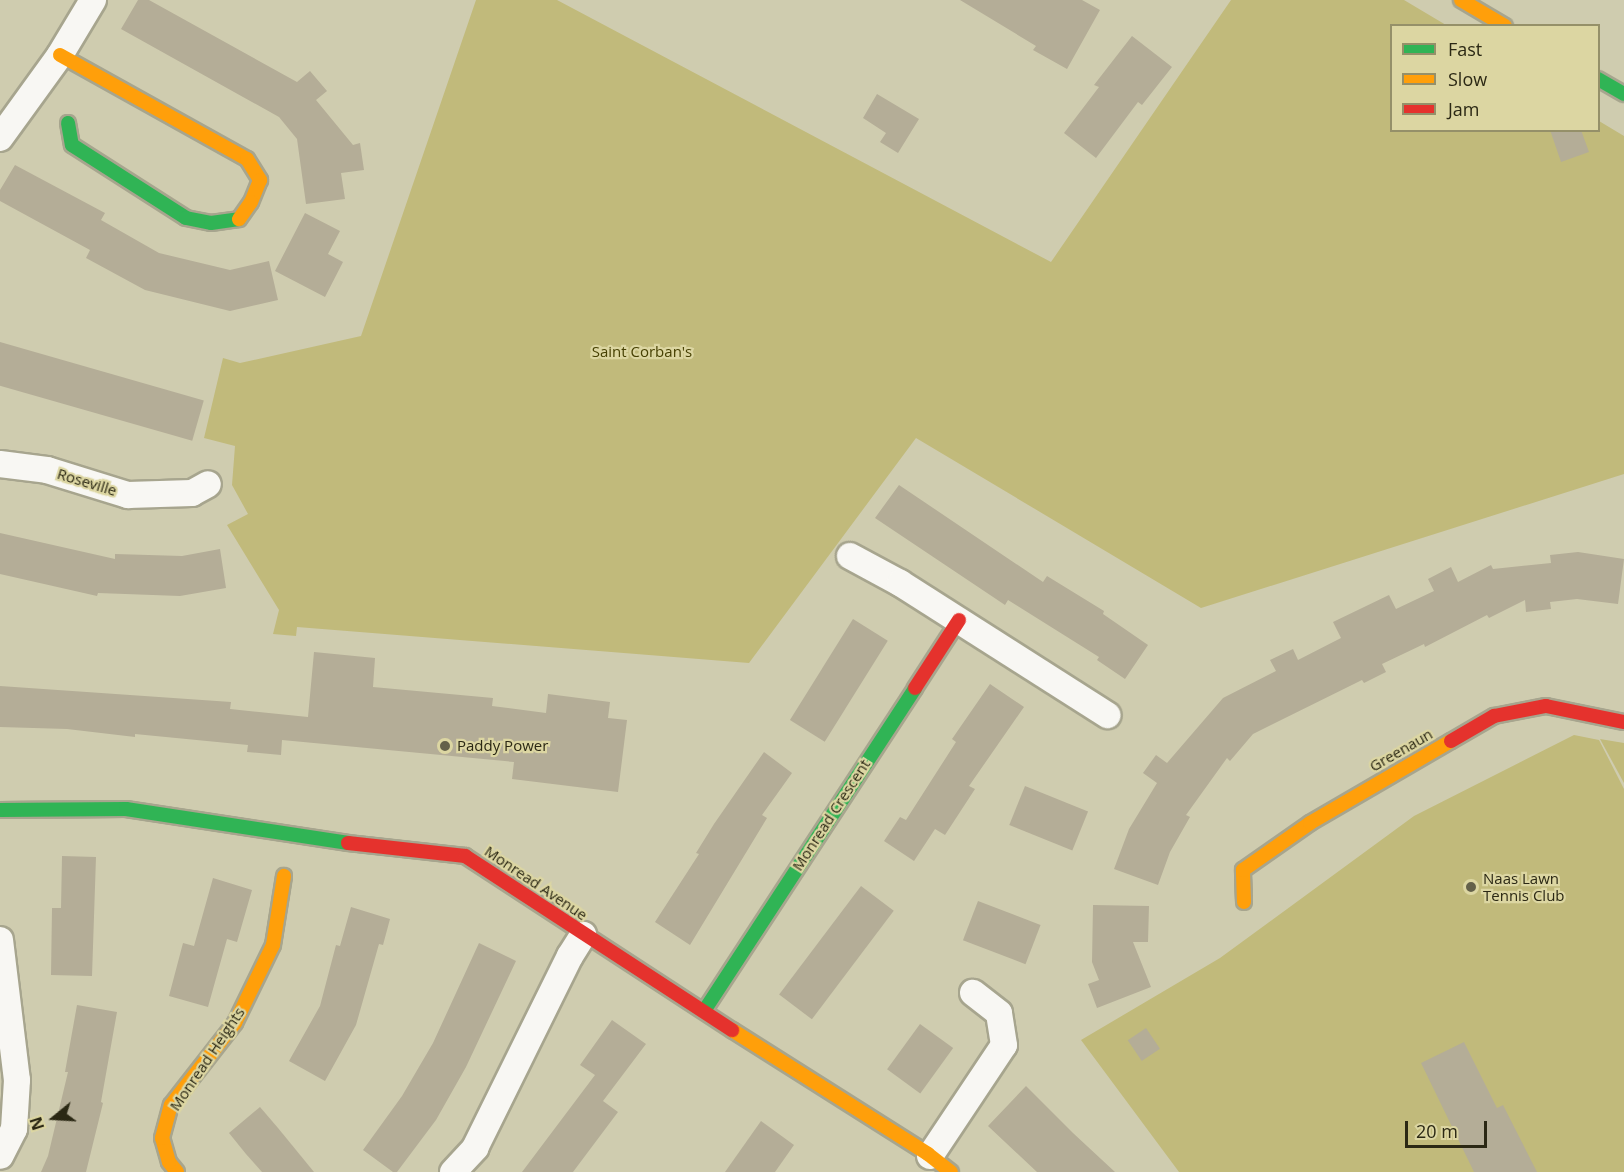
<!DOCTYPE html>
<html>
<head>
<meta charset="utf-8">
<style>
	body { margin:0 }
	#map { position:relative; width:1624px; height:1172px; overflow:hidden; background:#cfccaf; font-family:"Open Sans",sans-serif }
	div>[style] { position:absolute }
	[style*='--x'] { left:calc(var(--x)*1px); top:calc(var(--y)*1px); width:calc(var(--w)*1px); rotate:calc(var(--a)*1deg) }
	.green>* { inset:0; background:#c1ba7b }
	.building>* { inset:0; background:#b4ad97; transform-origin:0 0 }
	.roads { filter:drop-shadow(2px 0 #a7a58e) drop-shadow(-2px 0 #a7a58e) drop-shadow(0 2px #a7a58e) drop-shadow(0 -2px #a7a58e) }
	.street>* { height:26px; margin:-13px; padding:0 13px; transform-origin:13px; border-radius:13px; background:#f8f7f3 }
	.fast>* { height:14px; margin:-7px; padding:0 7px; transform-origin:7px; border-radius:7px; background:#30b455 }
	.slow>* { height:14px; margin:-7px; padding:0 7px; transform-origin:7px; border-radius:7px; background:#ff9f0a }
	.jam>* { height:14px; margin:-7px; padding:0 7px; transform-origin:7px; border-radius:7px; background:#e5322d }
	.dots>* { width:16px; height:16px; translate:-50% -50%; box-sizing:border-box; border:3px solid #dcd6a2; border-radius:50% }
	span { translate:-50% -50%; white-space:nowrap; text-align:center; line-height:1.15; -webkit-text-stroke:4.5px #dcd6a2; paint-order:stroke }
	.park-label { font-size:15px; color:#474103 }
	.street-label { font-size:15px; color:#2b2814 }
	.poi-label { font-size:15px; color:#2b2814 }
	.left { translate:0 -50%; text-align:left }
	.legend { position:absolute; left:1390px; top:24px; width:210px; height:108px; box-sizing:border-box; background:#dcd6a2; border:2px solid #959069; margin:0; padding:8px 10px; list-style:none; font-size:18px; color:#2b2814 }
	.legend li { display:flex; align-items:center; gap:12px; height:30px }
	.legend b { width:30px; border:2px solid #959069 }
	.north { position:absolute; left:24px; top:1088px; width:60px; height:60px; -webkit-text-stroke:4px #dcd6a2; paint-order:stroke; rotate:252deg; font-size:16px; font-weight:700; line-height:24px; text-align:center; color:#2b2814 }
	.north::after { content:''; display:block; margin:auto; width:21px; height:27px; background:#2b2814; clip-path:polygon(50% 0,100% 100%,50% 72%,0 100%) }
	.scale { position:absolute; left:1405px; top:1121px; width:82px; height:27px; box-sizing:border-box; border:3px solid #2b2814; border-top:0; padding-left:8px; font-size:18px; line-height:21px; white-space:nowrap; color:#2b2814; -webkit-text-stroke:4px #dcd6a2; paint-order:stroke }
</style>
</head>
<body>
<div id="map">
	<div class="green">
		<i style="clip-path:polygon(476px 0,557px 0,1051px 262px,1231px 0,1404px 0,1446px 25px,1392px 26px,1392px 130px,1598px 130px,1599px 121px,1624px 136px,1624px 474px,1201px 608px,916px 438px,749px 663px,297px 627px,296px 636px,273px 634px,279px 610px,227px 525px,248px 514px,232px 485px,235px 446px,204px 438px,223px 358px,240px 363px,361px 336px)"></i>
		<i style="clip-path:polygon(1574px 735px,1599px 740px,1624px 789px,1624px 1172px,1179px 1172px,1081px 1040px,1220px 958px,1414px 816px)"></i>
		<i style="clip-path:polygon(1600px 739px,1624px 743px,1624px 783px)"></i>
	</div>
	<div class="building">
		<i style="clip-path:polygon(138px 0,149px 0,297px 82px,310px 71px,327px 91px,316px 100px,353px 145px,360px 143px,364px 170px,341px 173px,345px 199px,306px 204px,297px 139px,279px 117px,121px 29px)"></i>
		<i style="clip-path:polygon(960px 0,1082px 0,1100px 10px,1067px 69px,1033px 50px,1036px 46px)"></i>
		<i style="clip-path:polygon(1132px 36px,1172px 67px,1142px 105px,1138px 102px,1096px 158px,1064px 133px,1099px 87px,1094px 85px)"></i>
		<i style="clip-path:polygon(877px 94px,919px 119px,898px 153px,880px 142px,886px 133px,863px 118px)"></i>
		<i style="clip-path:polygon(1550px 130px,1581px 130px,1589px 152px,1561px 162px)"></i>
		<i style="clip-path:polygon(15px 165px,105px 213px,101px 220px,159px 253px,230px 270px,269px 261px,278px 300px,230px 311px,145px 290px,86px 258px,90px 250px,0 201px,0 190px)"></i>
		<i style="clip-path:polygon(305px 213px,340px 231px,328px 254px,343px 262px,325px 297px,275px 271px)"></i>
		<i style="left:0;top:342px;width:212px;height:42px;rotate:16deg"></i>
		<i style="clip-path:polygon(899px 485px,1043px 582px,1047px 576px,1104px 611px,1103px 614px,1148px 645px,1125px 679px,1097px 660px,1099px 657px,1008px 600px,1005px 605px,875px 518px)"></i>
		<i style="clip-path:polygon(0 533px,115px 559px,115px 554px,182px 556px,220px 549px,226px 588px,180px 596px,98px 593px,97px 596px,0 574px)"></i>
		<i style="clip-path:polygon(1578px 552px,1624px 559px,1618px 604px,1577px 599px,1550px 602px,1551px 609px,1526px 612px,1525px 600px,1489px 618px,1487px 615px,1425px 647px,1424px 644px,1382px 664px,1386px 672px,1364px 683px,1362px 680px,1253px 734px,1230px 761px,1227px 758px,1186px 815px,1190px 817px,1170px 852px,1158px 885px,1114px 869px,1129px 829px,1157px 783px,1143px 773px,1156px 755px,1167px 763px,1223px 698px,1276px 671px,1270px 660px,1293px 649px,1298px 660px,1341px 638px,1333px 622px,1389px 595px,1396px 609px,1434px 591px,1428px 579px,1451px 567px,1458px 582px,1491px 565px,1493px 569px,1551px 563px,1550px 555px)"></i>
		<i style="left:853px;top:619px;width:41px;height:119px;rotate:32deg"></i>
		<i style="clip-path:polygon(314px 652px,375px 658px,373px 687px,493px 698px,492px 706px,546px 713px,548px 694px,610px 702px,608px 718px,627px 720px,618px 792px,512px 779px,514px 762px,282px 740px,281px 755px,247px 752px,248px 745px,135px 734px,135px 737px,67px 729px,0 727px,0 686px,231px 702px,230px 709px,308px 717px)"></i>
		<i style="clip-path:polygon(990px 684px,1024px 707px,969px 786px,975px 789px,945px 835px,935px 829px,914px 861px,884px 841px,900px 817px,906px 820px,956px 742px,952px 739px)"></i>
		<i style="clip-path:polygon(764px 752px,792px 773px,762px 815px,767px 818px,690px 945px,655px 922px,699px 854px,696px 853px,714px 824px)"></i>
		<i style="left:1025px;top:786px;width:68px;height:42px;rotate:22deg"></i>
		<i style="clip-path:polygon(62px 856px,96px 857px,92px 976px,51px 975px,52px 908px,61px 908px)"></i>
		<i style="clip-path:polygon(213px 878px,252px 890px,237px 942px,227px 939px,208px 1007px,169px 996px,183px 943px,194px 946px)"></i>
		<i style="left:861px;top:886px;width:41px;height:136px;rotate:37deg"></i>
		<i style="left:978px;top:901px;width:67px;height:42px;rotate:21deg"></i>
		<i style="clip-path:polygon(1093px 905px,1149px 906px,1148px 942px,1133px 942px,1151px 987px,1097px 1008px,1088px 984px,1099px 980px,1092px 962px)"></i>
		<i style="clip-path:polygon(351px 907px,390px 919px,383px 945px,379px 944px,356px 1025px,325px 1081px,289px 1061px,320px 1006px,336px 945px,340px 946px)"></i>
		<i style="clip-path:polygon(479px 943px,516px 961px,466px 1067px,436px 1120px,397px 1172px,393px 1172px,363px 1150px,402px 1096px,433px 1043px)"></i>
		<i style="clip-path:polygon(77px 1005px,117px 1012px,101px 1102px,103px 1103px,86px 1172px,41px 1172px,48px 1156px,68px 1072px,65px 1072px)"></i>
		<i style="clip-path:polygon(612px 1020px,646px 1044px,603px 1101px,618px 1112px,573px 1172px,522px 1172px,595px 1075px,580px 1065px)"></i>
		<i style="left:920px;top:1024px;width:41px;height:56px;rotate:36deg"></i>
		<i style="left:1146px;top:1028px;width:25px;height:22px;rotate:56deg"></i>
		<i style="clip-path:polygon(1464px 1042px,1497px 1108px,1503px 1105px,1537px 1172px,1474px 1172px,1421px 1063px)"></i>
		<i style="clip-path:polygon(1026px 1086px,1073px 1133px,1115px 1172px,1037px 1172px,988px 1126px)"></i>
		<i style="clip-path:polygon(260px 1107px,278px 1128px,314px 1172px,262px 1172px,246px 1154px,229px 1133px)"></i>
		<i style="clip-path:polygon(761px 1121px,794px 1145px,775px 1172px,725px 1172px)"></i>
	</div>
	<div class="roads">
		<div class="street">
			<i style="--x:0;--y:138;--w:102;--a:-54.1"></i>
			<i style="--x:60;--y:55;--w:64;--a:-59"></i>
			<i style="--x:0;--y:464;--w:47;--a:7.3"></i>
			<i style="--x:47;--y:470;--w:85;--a:17.2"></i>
			<i style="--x:128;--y:495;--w:64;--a:-1.8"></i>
			<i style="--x:192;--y:493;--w:18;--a:-29"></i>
			<i style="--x:850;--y:556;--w:57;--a:28.4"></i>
			<i style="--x:900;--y:583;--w:246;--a:32.5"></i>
			<i style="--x:0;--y:940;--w:141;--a:83.1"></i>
			<i style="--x:17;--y:1080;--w:49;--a:93.5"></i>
			<i style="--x:14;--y:1129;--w:30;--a:117"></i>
			<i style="--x:930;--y:1156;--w:133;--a:-56.3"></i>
			<i style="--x:1004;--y:1045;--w:32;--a:-99"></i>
			<i style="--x:999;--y:1013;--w:33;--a:-142"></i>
			<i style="--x:453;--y:1172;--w:33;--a:-47"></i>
			<i style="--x:475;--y:1148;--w:214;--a:-63.7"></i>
			<i style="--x:570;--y:956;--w:25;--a:-58"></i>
		</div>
		<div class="fast">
			<i style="--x:1598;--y:79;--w:30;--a:30"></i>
			<i style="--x:68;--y:123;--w:22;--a:80"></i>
			<i style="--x:72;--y:145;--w:135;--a:32.6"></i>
			<i style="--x:186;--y:218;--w:25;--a:11"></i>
			<i style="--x:211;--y:223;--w:28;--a:-8"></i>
			<i style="--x:0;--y:810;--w:126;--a:-0.5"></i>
			<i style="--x:126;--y:809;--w:225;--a:8.7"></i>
			<i style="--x:704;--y:1011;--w:386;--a:-56.8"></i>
		</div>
		<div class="slow">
			<i style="--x:1461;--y:0;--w:51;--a:30.6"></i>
			<i style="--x:60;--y:55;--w:214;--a:29.1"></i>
			<i style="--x:247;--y:159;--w:25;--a:58"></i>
			<i style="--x:260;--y:180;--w:24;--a:112"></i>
			<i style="--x:251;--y:202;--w:21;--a:125"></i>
			<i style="--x:1244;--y:902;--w:32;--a:-92"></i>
			<i style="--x:1243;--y:870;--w:82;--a:-35"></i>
			<i style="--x:1310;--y:823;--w:163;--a:-30.2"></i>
			<i style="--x:732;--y:1030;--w:232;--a:32.3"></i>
			<i style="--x:928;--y:1154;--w:29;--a:38"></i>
			<i style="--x:177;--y:1172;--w:13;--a:-129"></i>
			<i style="--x:169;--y:1162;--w:25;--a:-106"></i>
			<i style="--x:162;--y:1138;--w:34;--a:-75"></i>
			<i style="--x:171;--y:1105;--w:104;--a:-52"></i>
			<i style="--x:235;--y:1023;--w:87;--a:-64"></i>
			<i style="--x:273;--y:945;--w:70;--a:-80.9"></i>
		</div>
		<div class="jam">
			<i style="--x:915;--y:688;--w:81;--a:-57.1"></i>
			<i style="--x:1451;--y:741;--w:50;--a:-30.2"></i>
			<i style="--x:1494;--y:716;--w:53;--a:-10.9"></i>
			<i style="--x:1546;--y:706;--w:80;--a:11.6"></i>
			<i style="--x:348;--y:843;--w:118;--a:6.3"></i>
			<i style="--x:465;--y:856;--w:319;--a:33.1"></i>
		</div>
	</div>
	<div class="dots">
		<i style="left:445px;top:746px;background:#64614a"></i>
		<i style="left:1471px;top:887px;background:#64614a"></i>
	</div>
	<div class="park-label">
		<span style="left:642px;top:352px">Saint Corban's</span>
	</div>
	<div class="street-label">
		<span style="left:87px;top:482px;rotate:17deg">Roseville</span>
		<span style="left:1401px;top:750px;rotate:-30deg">Greenaun</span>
		<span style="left:831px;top:815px;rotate:-57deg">Monread Crescent</span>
		<span style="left:536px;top:883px;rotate:34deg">Monread Avenue</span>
		<span style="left:207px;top:1059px;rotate:-56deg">Monread Heights</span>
	</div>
	<div class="poi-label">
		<span class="left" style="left:457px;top:746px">Paddy Power</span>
		<span class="left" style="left:1483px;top:887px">Naas Lawn<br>Tennis Club</span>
	</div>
	<ul class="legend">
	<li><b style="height:8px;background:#30b455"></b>Fast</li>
	<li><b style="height:8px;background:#ff9f0a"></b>Slow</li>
	<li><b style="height:8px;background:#e5322d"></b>Jam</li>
	</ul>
	<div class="north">N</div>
	<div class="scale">20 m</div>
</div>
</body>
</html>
